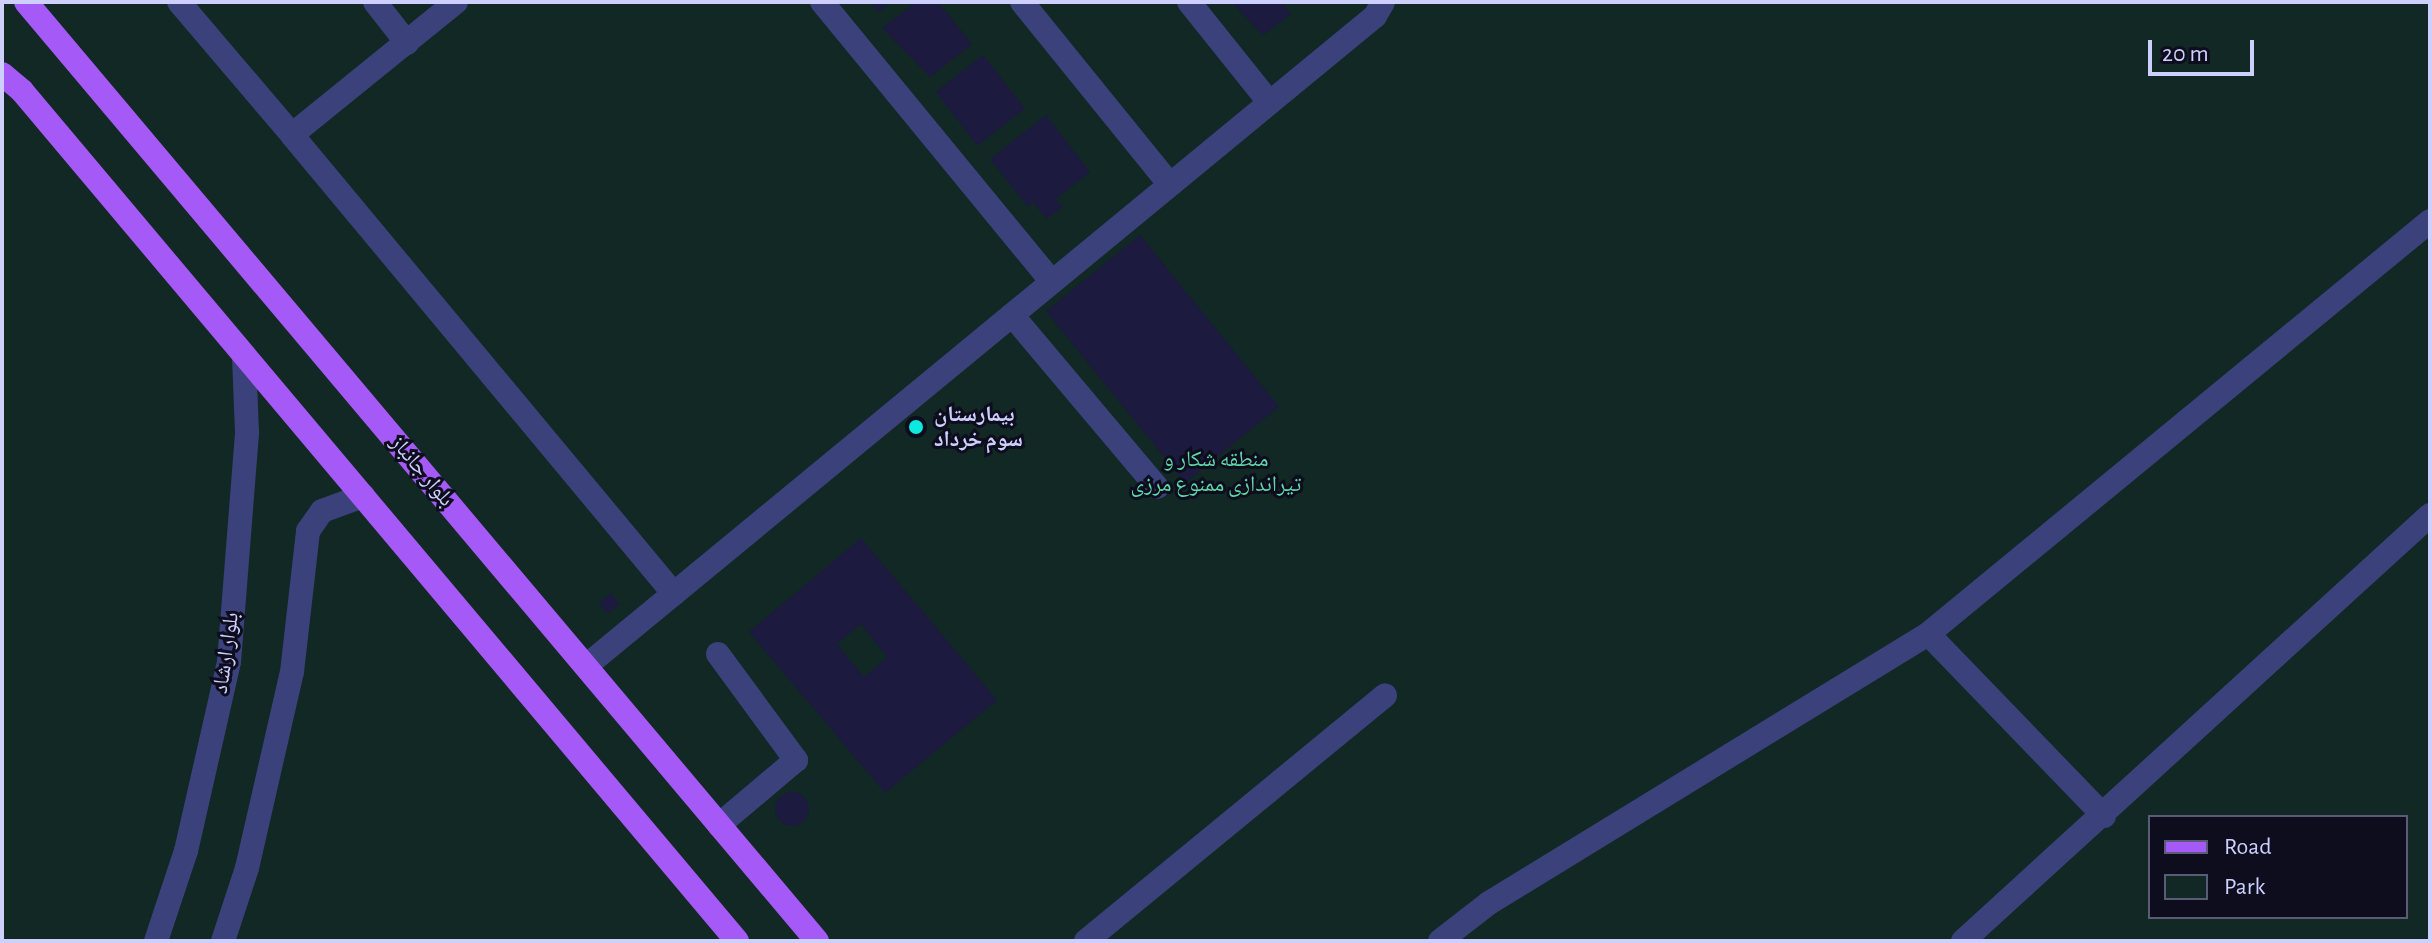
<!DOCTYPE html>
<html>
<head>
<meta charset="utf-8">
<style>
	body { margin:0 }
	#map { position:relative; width:2432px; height:943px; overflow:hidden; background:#0e0d1e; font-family:"Alegreya Sans","Noto Naskh Arabic",sans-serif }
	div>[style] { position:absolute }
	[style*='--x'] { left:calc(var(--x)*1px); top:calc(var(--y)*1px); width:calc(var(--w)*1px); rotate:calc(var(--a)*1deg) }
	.green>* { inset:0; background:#112824 }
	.building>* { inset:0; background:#1c1a3e; transform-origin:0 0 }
	.round { border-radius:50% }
	.minor>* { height:24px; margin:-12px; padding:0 12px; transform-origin:12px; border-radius:12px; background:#3b417b }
	.major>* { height:24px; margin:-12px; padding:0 12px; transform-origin:12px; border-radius:12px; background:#a55af7 }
	.dots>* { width:22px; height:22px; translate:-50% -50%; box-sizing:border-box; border:4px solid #0e0d1e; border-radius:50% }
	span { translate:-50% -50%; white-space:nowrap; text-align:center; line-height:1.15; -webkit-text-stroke:6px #0e0d1e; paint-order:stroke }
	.poi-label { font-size:22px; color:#cdcffd; font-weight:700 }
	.left { translate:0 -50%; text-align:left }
	.park-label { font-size:22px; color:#5ed8a8 }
	.street-label { font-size:22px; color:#cdcffd }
	.frame { position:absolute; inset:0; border:4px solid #cdcffd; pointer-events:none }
	.legend { position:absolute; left:2148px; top:815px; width:260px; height:104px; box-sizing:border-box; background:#0e0d1e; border:2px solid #5a5b77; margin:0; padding:10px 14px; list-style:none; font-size:24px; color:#cdcffd }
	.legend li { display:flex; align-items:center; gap:16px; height:40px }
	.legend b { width:40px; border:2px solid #5a5b77 }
	.scale { position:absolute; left:2148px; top:40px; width:106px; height:36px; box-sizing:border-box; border:4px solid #cdcffd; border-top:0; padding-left:10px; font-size:24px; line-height:28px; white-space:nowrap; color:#cdcffd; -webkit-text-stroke:6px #0e0d1e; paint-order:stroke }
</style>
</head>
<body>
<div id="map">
	<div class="green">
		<i style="clip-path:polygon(evenodd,2px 2px,2430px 2px,2430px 941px,2px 941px,2px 2px,2150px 817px,2406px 817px,2406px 917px,2150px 917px,2150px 817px)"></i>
	</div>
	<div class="building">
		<i style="clip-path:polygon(870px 2px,891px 2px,878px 12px)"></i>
		<i style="clip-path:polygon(916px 2px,938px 2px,972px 44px,930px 77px,882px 28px)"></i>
		<i style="clip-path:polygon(1231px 2px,1288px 2px,1284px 5px,1291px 14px,1263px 35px)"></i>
		<i style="left:983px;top:55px;width:68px;height:60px;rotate:52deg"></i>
		<i style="clip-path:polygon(1046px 115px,1090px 172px,1056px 199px,1063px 207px,1046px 219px,1033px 202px,1028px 207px,990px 159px)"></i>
		<i style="left:1140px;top:235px;width:221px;height:121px;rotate:51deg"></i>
		<i style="clip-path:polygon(evenodd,861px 538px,997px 700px,885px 793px,749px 632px,861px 538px,861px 624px,887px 657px,864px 677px,837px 644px,861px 624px)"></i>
		<i style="left:611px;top:593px;width:14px;height:16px;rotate:51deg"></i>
		<i class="round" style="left:775px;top:792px;width:34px;height:34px"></i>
	</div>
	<div class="minor">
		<i style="--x:179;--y:2;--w:175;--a:49.6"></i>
		<i style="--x:375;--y:2;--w:52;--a:52"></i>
		<i style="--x:456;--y:2;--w:211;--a:141"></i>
		<i style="--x:292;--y:135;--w:597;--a:50.23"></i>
		<i style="--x:822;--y:2;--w:362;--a:50.6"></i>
		<i style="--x:1022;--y:2;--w:235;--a:51"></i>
		<i style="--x:1189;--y:2;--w:129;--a:51.3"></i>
		<i style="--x:1012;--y:315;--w:225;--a:49.9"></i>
		<i style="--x:718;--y:654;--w:132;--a:53.7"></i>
		<i style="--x:796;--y:760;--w:101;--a:139.8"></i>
		<i style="--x:586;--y:666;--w:1022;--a:-39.48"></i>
		<i style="--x:1375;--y:16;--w:16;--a:-60"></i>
		<i style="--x:2104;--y:816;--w:253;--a:-134"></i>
		<i style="--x:1928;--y:634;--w:650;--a:-39.44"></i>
		<i style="--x:156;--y:941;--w:95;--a:-71.6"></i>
		<i style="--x:186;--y:851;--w:194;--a:-77.2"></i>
		<i style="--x:229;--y:662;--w:231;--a:-85.5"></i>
		<i style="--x:247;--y:432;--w:75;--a:-92.3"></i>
		<i style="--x:223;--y:941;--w:77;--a:-71.8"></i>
		<i style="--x:247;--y:868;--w:201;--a:-77.1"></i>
		<i style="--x:292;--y:672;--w:142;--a:-83.5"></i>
		<i style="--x:308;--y:531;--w:24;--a:-55"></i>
		<i style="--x:322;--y:511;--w:44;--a:-20.1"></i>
		<i style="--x:1086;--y:941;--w:387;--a:-39.4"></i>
		<i style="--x:1440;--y:941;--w:62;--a:-37.8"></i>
		<i style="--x:1489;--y:903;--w:515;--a:-31.5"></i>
		<i style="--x:1963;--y:941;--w:632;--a:-42.37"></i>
	</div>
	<div class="major">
		<i style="--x:26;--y:2;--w:1228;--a:49.89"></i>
		<i style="--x:2;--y:74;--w:26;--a:40"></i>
		<i style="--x:22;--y:91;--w:1111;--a:49.93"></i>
	</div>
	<div class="dots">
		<i style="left:916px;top:427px;background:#0ceae0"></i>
	</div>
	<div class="poi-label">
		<span class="left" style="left:934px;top:427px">بیمارستان<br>سوم خرداد</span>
	</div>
	<div class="park-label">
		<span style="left:1216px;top:472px">منطقه شکار و<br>تیراندازی ممنوع مرزی</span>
	</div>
	<div class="street-label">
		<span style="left:422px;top:471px;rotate:50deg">بلوار جانباز</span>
		<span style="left:226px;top:653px;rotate:-82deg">بلوار ارشاد</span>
	</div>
	<div class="frame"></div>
	<ul class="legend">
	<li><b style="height:10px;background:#a55af7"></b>Road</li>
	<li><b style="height:22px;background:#112824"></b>Park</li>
	</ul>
	<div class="scale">20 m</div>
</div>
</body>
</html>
